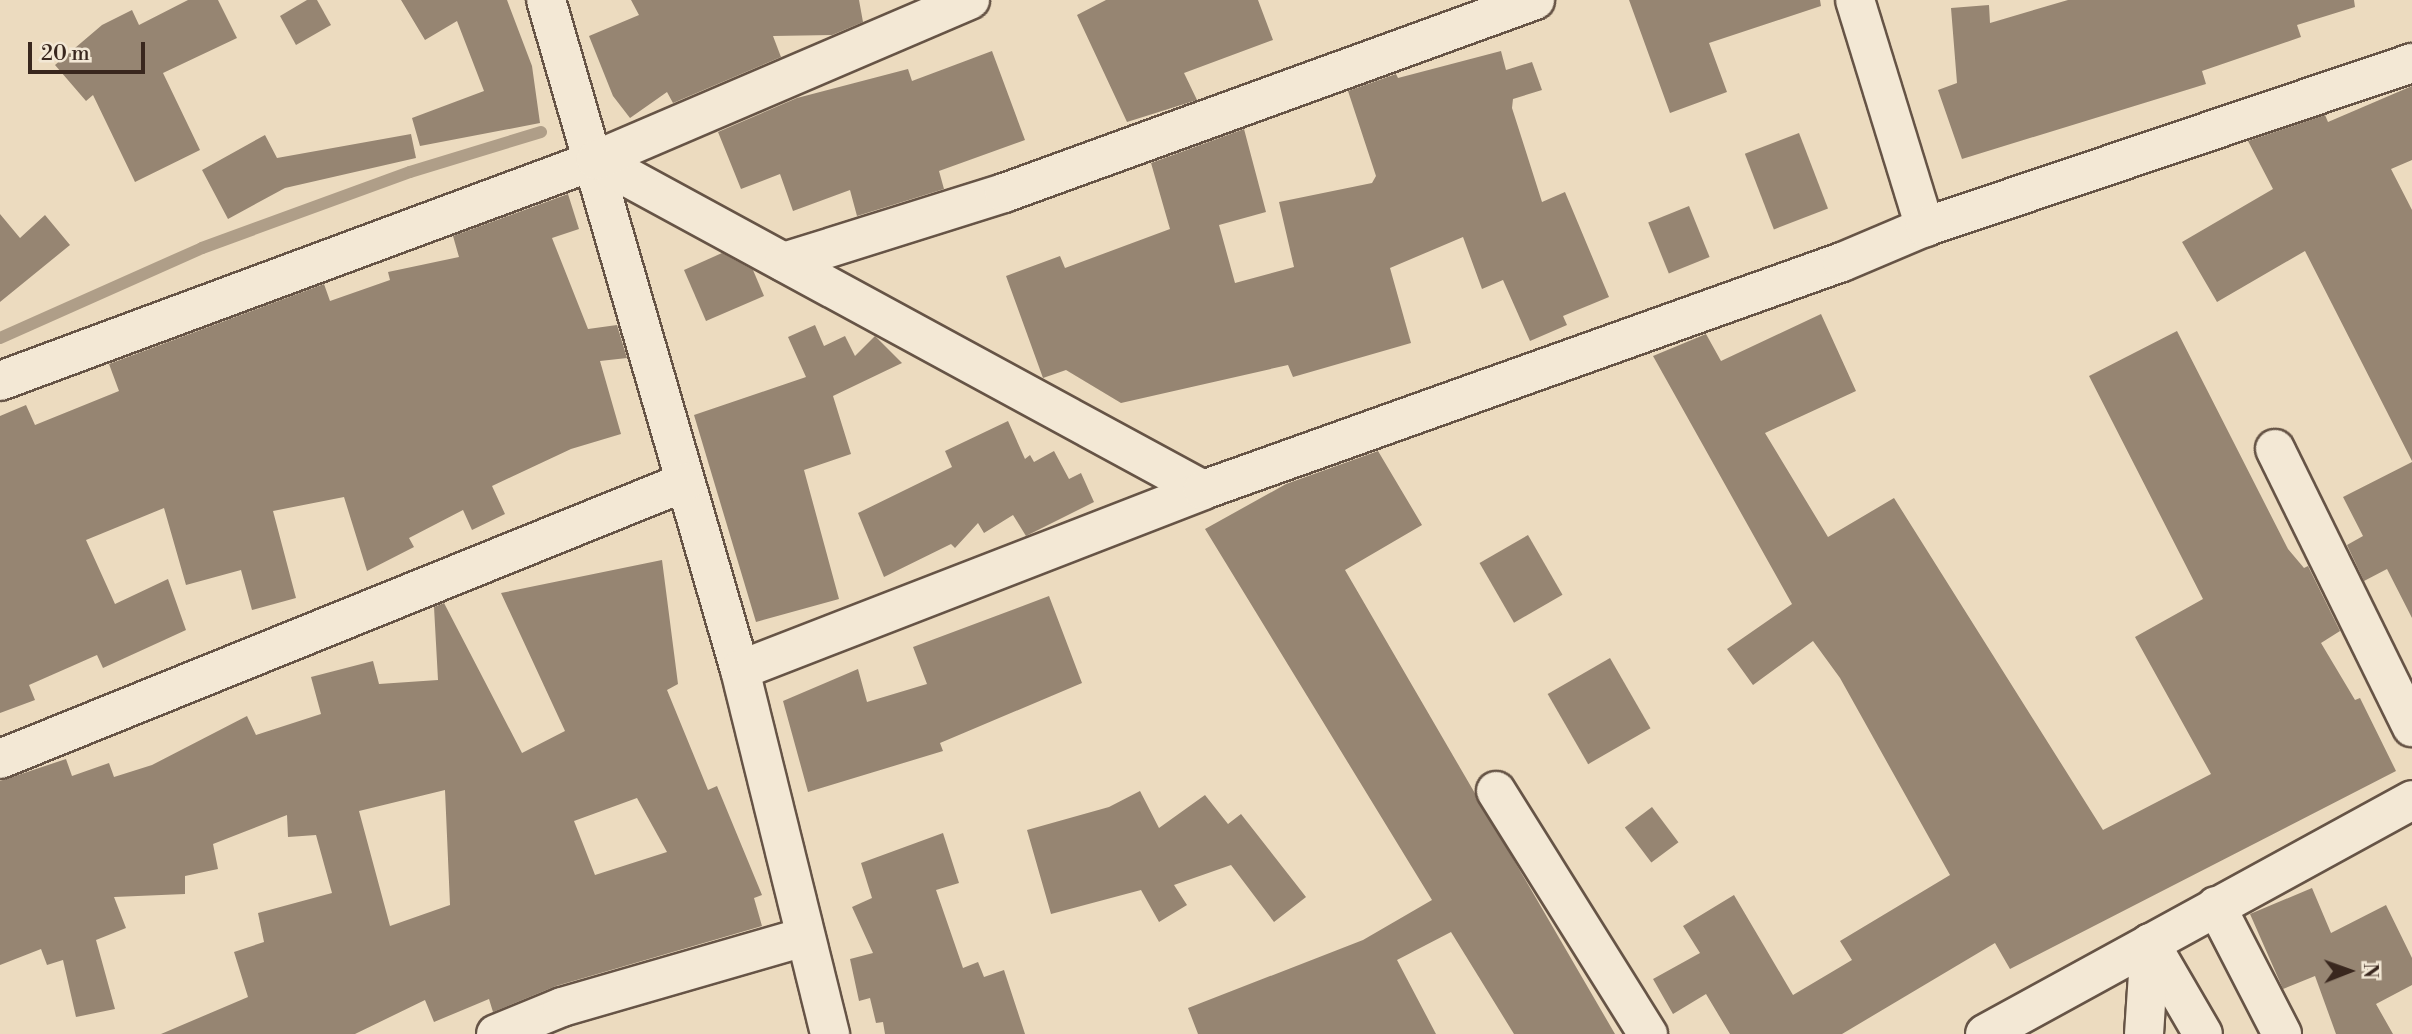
<!DOCTYPE html>
<html>
<head>
<meta charset="utf-8">
<style>
	body { margin:0 }
	#map { position:relative; width:2412px; height:1034px; overflow:hidden; background:#ecdbbf; font-family:"Libre Bodoni",serif }
	div>[style] { position:absolute }
	[style*='--x'] { left:calc(var(--x)*1px); top:calc(var(--y)*1px); width:calc(var(--w)*1px); rotate:calc(var(--a)*1deg) }
	.stream>* { height:12px; margin:-6px; padding:0 6px; transform-origin:6px; border-radius:6px; background:#af9e88 }
	.building>* { inset:0; background:#968572; transform-origin:0 0 }
	.roads { filter:drop-shadow(2px 0 #665446) drop-shadow(-2px 0 #665446) drop-shadow(0 2px #665446) drop-shadow(0 -2px #665446) }
	.minor>* { height:38px; margin:-19px; padding:0 19px; transform-origin:19px; border-radius:19px; background:#f3e8d5 }
	span { translate:-50% -50%; white-space:nowrap; text-align:center; line-height:1.15; -webkit-text-stroke:7px #f3e8d5; paint-order:stroke }
	.north { position:absolute; left:2314px; top:936px; width:70px; height:70px; -webkit-text-stroke:5px #f3e8d5; paint-order:stroke; rotate:89deg; font-size:19px; font-weight:700; line-height:28px; text-align:center; color:#39271e }
	.north::after { content:''; display:block; margin:auto; width:24px; height:32px; background:#39271e; clip-path:polygon(50% 0,100% 100%,50% 72%,0 100%) }
	.scale { position:absolute; left:28px; top:42px; width:117px; height:32px; box-sizing:border-box; border:4px solid #39271e; border-top:0; padding-left:9px; font-size:21px; line-height:24px; white-space:nowrap; color:#39271e; -webkit-text-stroke:5px #f3e8d5; paint-order:stroke }
</style>
</head>
<body>
<div id="map">
	<div class="stream">
		<i style="--x:0;--y:338;--w:221;--a:-24"></i>
		<i style="--x:202;--y:248;--w:221;--a:-20.1"></i>
		<i style="--x:410;--y:172;--w:137;--a:-17"></i>
	</div>
	<div class="building">
		<i style="clip-path:polygon(188px 0,218px 0,237px 38px,163px 73px,200px 150px,135px 182px,93px 95px,86px 101px,55px 65px,102px 25px,132px 10px,139px 25px)"></i>
		<i style="clip-path:polygon(307px 0,317px 0,331px 25px,296px 45px,280px 16px)"></i>
		<i style="clip-path:polygon(401px 0,507px 0,532px 66px,540px 123px,420px 146px,412px 118px,484px 91px,457px 21px,425px 40px)"></i>
		<i style="clip-path:polygon(631px 0,859px 0,863px 22px,832px 35px,773px 36px,781px 57px,673px 103px,667px 92px,630px 118px,613px 96px,589px 36px,639px 15px)"></i>
		<i style="clip-path:polygon(1106px 0,1258px 0,1273px 40px,1184px 73px,1197px 100px,1127px 122px,1077px 15px)"></i>
		<i style="clip-path:polygon(1629px 0,1820px 0,1821px 6px,1709px 43px,1727px 92px,1670px 113px)"></i>
		<i style="clip-path:polygon(2068px 0,2354px 0,2355px 7px,2297px 25px,2301px 37px,2202px 71px,2206px 84px,1962px 159px,1938px 90px,1957px 83px,1951px 8px,1989px 5px,1990px 23px)"></i>
		<i style="clip-path:polygon(992px 51px,1025px 140px,939px 171px,944px 189px,857px 216px,850px 190px,793px 211px,780px 174px,741px 189px,718px 132px,797px 98px,908px 69px,912px 81px)"></i>
		<i style="clip-path:polygon(1501px 51px,1506px 70px,1532px 62px,1542px 90px,1513px 99px,1512px 108px,1542px 202px,1565px 192px,1609px 297px,1563px 316px,1567px 325px,1530px 341px,1503px 280px,1482px 289px,1463px 237px,1390px 268px,1411px 343px,1293px 377px,1288px 365px,1121px 403px,1066px 370px,1043px 378px,1006px 276px,1060px 256px,1065px 268px,1170px 229px,1151px 163px,1244px 129px,1266px 212px,1219px 225px,1235px 283px,1294px 267px,1279px 202px,1372px 183px,1376px 176px,1348px 91px,1396px 74px,1398px 78px)"></i>
		<i style="clip-path:polygon(2412px 86px,2412px 160px,2391px 169px,2412px 210px,2412px 461px,2305px 251px,2217px 302px,2182px 242px,2273px 189px,2248px 141px,2325px 115px,2328px 122px)"></i>
		<i style="left:1799px;top:133px;width:81px;height:58px;rotate:69deg"></i>
		<i style="clip-path:polygon(411px 134px,416px 158px,285px 188px,228px 219px,202px 170px,265px 135px,277px 158px)"></i>
		<i style="clip-path:polygon(568px 194px,579px 229px,552px 238px,588px 329px,617px 325px,627px 358px,600px 361px,621px 434px,571px 449px,492px 486px,505px 514px,472px 530px,463px 510px,409px 538px,414px 547px,367px 571px,344px 497px,273px 511px,296px 598px,252px 610px,241px 570px,186px 585px,164px 508px,86px 540px,115px 604px,168px 579px,186px 630px,103px 668px,97px 655px,29px 685px,35px 700px,0 713px,0 416px,26px 405px,35px 425px,119px 391px,109px 364px,324px 284px,330px 301px,390px 280px,388px 272px,459px 257px,453px 236px)"></i>
		<i style="left:1689px;top:206px;width:55px;height:44px;rotate:68deg"></i>
		<i style="clip-path:polygon(0 214px,20px 238px,45px 215px,70px 245px,0 302px)"></i>
		<i style="clip-path:polygon(722px 253px,753px 270px,764px 296px,706px 321px,684px 270px)"></i>
		<i style="clip-path:polygon(1821px 314px,1856px 391px,1765px 433px,1828px 537px,1894px 498px,2103px 830px,2211px 774px,2135px 637px,2203px 599px,2089px 376px,2177px 331px,2288px 549px,2304px 568px,2308px 566px,2340px 631px,2321px 643px,2355px 700px,2360px 698px,2396px 771px,2010px 969px,1995px 943px,1842px 1034px,1730px 1034px,1706px 994px,1673px 1014px,1653px 979px,1700px 953px,1683px 926px,1734px 895px,1793px 995px,1852px 960px,1840px 941px,1950px 875px,1840px 678px,1813px 641px,1753px 685px,1727px 649px,1792px 604px,1653px 356px,1706px 334px,1721px 361px)"></i>
		<i style="clip-path:polygon(815px 325px,824px 346px,845px 336px,855px 356px,875px 336px,902px 363px,833px 396px,851px 454px,804px 470px,839px 599px,756px 622px,694px 415px,806px 377px,788px 337px)"></i>
		<i style="clip-path:polygon(1008px 421px,1025px 459px,1030px 455px,1034px 462px,1054px 451px,1069px 479px,1081px 473px,1094px 502px,1026px 536px,1013px 515px,984px 533px,978px 523px,955px 548px,951px 544px,884px 577px,858px 513px,952px 467px,945px 451px)"></i>
		<i style="clip-path:polygon(1378px 451px,1422px 525px,1345px 570px,1615px 1034px,1514px 1034px,1451px 932px,1397px 960px,1436px 1034px,1198px 1034px,1188px 1008px,1363px 940px,1432px 900px,1205px 529px,1286px 484px)"></i>
		<i style="clip-path:polygon(2412px 462px,2412px 618px,2387px 569px,2364px 581px,2347px 545px,2363px 536px,2343px 497px)"></i>
		<i style="left:1528px;top:535px;width:69px;height:56px;rotate:60deg"></i>
		<i style="clip-path:polygon(evenodd,662px 560px,678px 684px,667px 690px,708px 790px,717px 786px,762px 895px,754px 898px,762px 926px,556px 986px,493px 1012px,489px 999px,434px 1022px,425px 1000px,355px 1034px,161px 1034px,248px 997px,234px 952px,264px 942px,258px 913px,332px 893px,316px 835px,288px 837px,287px 815px,213px 844px,218px 869px,185px 876px,185px 894px,114px 897px,126px 928px,96px 940px,115px 1009px,76px 1017px,63px 960px,47px 965px,41px 949px,0 965px,0 781px,66px 759px,72px 776px,109px 763px,114px 777px,152px 765px,247px 716px,256px 735px,321px 714px,311px 677px,373px 661px,379px 684px,438px 680px,434px 607px,444px 603px,522px 753px,565px 731px,501px 593px,662px 560px,445px 790px,450px 905px,390px 926px,359px 811px,445px 790px,662px 560px,637px 798px,667px 852px,595px 875px,574px 821px,637px 798px)"></i>
		<i style="clip-path:polygon(1049px 596px,1082px 683px,940px 743px,943px 751px,808px 792px,783px 701px,858px 669px,867px 702px,927px 684px,913px 647px)"></i>
		<i style="left:1610px;top:658px;width:81px;height:72px;rotate:60deg"></i>
		<i style="clip-path:polygon(1140px 791px,1159px 828px,1205px 795px,1228px 824px,1241px 814px,1306px 897px,1274px 922px,1231px 865px,1174px 885px,1187px 905px,1159px 922px,1141px 890px,1051px 914px,1027px 830px,1109px 807px)"></i>
		<i style="left:1652px;top:807px;width:44px;height:34px;rotate:53deg"></i>
		<i style="clip-path:polygon(943px 833px,959px 883px,936px 890px,963px 968px,978px 962px,984px 977px,1004px 970px,1025px 1034px,885px 1034px,883px 1022px,876px 1023px,870px 998px,859px 1001px,850px 959px,873px 953px,852px 907px,872px 898px,861px 863px)"></i>
		<i style="clip-path:polygon(2312px 888px,2331px 933px,2386px 905px,2412px 958px,2412px 985px,2376px 1004px,2393px 1034px,2336px 1034px,2315px 976px,2283px 989px,2250px 914px)"></i>
	</div>
	<div class="roads">
		<div class="minor">
			<i style="--x:546;--y:0;--w:698;--a:73.85"></i>
			<i style="--x:740;--y:670;--w:375;--a:76.1"></i>
			<i style="--x:1855;--y:0;--w:238;--a:72.9"></i>
			<i style="--x:596;--y:160;--w:691;--a:28.53"></i>
			<i style="--x:784;--y:262;--w:231;--a:-17.4"></i>
			<i style="--x:1004;--y:193;--w:565;--a:-19.97"></i>
			<i style="--x:0;--y:381;--w:636;--a:-20.35"></i>
			<i style="--x:596;--y:160;--w:407;--a:-23.2"></i>
			<i style="--x:2275;--y:449;--w:310;--a:63.8"></i>
			<i style="--x:740;--y:670;--w:497;--a:-21.2"></i>
			<i style="--x:1203;--y:490;--w:678;--a:-19.64"></i>
			<i style="--x:1842;--y:262;--w:90;--a:-22.9"></i>
			<i style="--x:1925;--y:227;--w:514;--a:-18.61"></i>
			<i style="--x:0;--y:759;--w:739;--a:-22.02"></i>
			<i style="--x:1496;--y:791;--w:287;--a:58"></i>
			<i style="--x:2216;--y:906;--w:144;--a:62.7"></i>
			<i style="--x:2150;--y:943;--w:105;--a:59.8"></i>
			<i style="--x:496;--y:1034;--w:71;--a:-22.2"></i>
			<i style="--x:562;--y:1007;--w:252;--a:-16.1"></i>
			<i style="--x:1985;--y:1034;--w:487;--a:-28.7"></i>
			<i style="--x:2144;--y:1034;--w:91;--a:-86.2"></i>
		</div>
	</div>
	<div class="north">N</div>
	<div class="scale">20 m</div>
</div>
</body>
</html>
